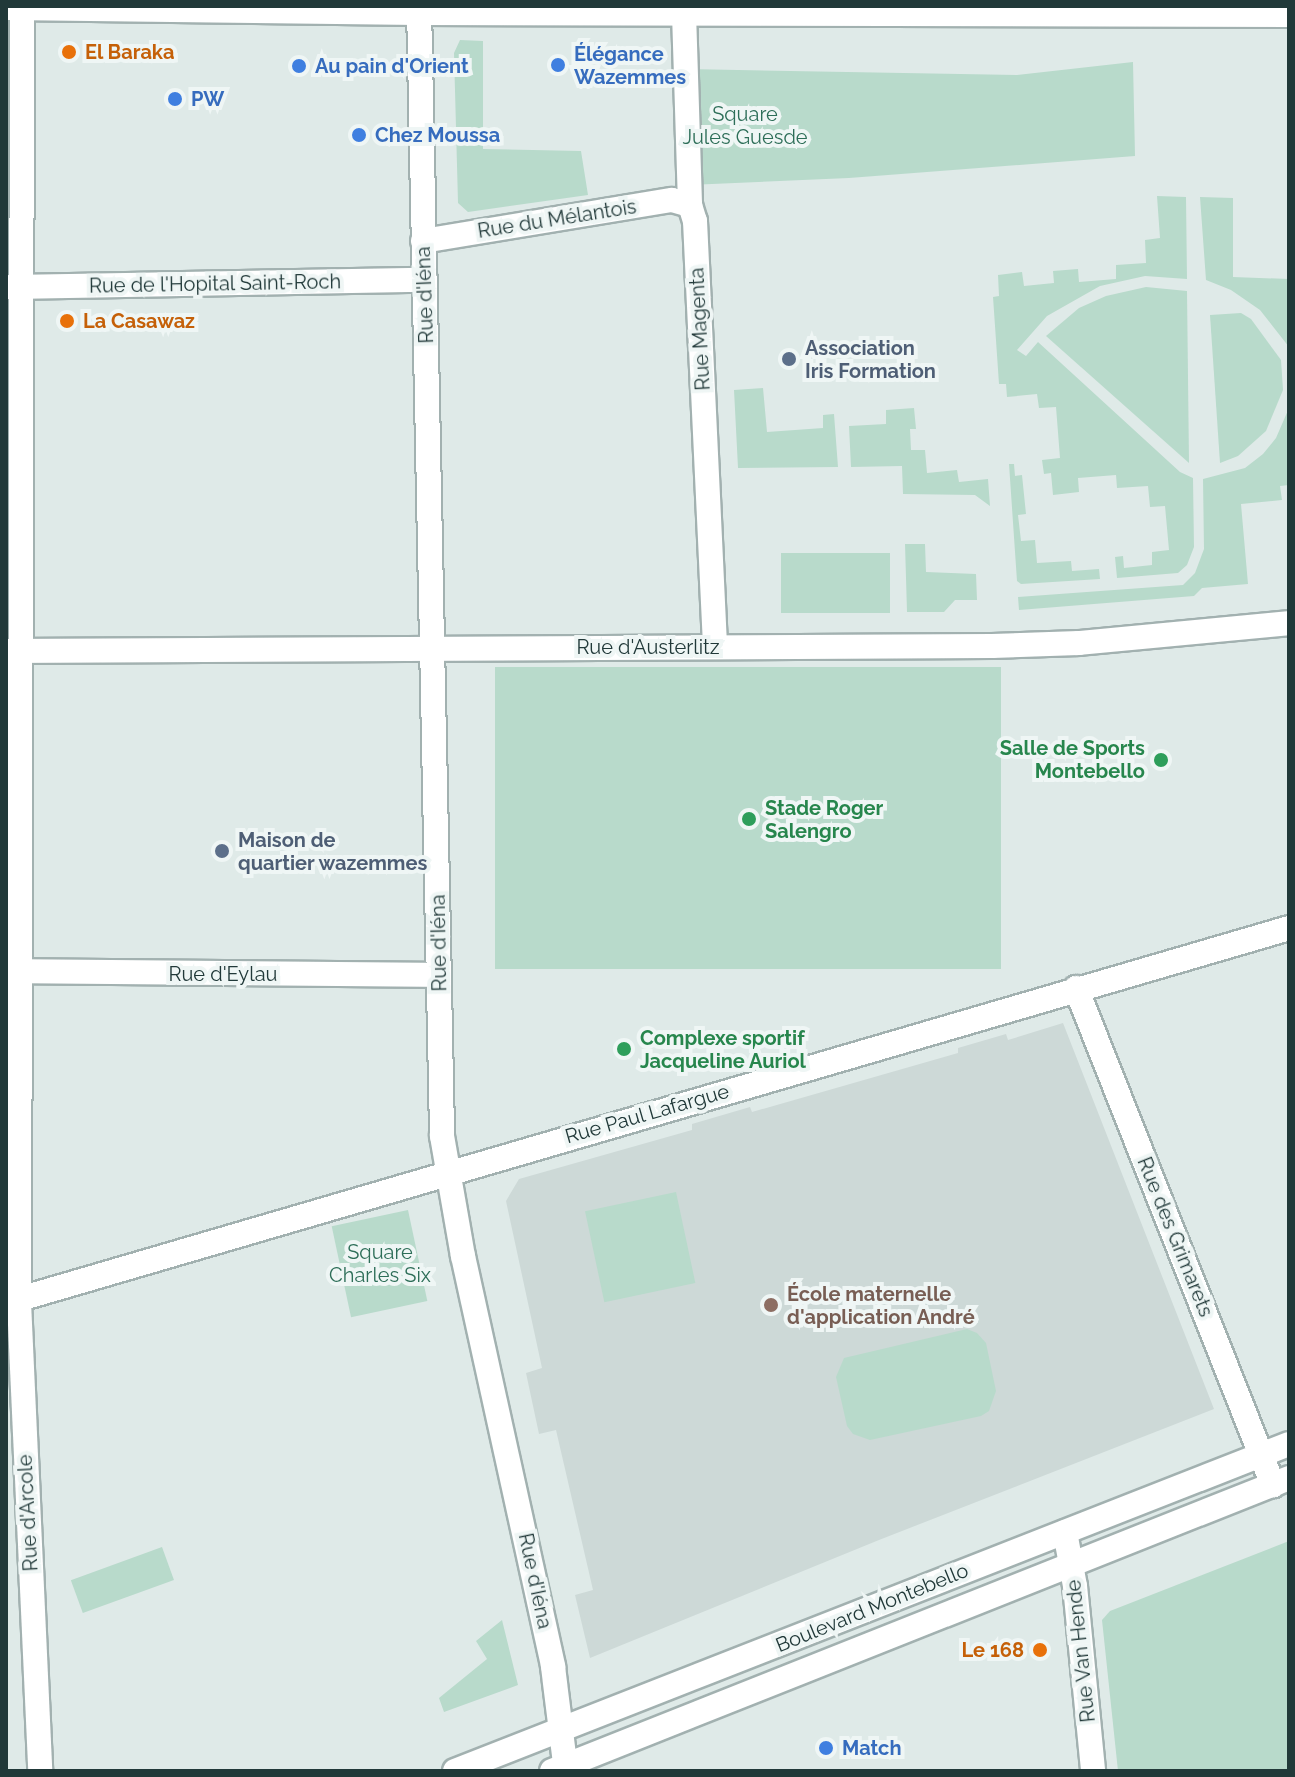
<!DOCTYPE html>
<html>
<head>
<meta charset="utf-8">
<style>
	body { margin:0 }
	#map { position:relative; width:1295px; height:1777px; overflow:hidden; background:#dfeae8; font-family:Raleway,sans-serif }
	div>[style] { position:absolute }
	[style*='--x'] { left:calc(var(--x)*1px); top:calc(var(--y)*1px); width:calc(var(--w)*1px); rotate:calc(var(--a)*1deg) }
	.built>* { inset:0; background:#cdd9d7 }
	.green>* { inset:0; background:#b8dacb; transform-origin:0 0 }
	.roads { filter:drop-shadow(2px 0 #a2b1b0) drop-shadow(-2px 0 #a2b1b0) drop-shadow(0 2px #a2b1b0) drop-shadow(0 -2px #a2b1b0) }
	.street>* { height:24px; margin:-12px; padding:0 12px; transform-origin:12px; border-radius:12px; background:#fff }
	.secondary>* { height:24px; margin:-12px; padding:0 12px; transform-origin:12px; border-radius:12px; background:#fff }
	.dots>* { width:22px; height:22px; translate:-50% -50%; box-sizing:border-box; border:4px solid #eff6f5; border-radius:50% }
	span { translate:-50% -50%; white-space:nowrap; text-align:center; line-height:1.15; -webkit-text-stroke:8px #eff6f5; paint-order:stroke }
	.food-label { font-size:20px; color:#c56008; font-weight:700 }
	.left { translate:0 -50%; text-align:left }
	.right { translate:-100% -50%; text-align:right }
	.shop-label { font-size:20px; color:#366cbe; font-weight:700 }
	.park-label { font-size:20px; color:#2d6e58 }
	.street-label { font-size:20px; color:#213939 }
	.service-label { font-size:20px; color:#4e5e75; font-weight:700 }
	.leisure-label { font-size:20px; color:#27864d; font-weight:700 }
	.education-label { font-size:20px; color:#785e54; font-weight:700 }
	.frame { position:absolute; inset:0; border:8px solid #213939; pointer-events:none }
</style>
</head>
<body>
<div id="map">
	<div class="built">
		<i style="clip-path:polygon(1063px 1023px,1214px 1409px,879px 1540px,590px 1658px,575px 1595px,593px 1590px,556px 1430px,539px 1434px,526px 1373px,542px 1368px,506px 1201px,519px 1179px,692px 1130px,692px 1124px,750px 1107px,752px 1112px,958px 1053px,958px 1048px,1006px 1034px,1008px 1040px)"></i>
	</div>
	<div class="green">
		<i style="clip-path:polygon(460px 40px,483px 41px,483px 149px,581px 151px,588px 195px,468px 212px,458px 203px,454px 53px)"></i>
		<i style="clip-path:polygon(1133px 62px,1135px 156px,849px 178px,689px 185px,686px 69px,1017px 75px)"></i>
		<i style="clip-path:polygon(1157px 196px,1186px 197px,1187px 279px,1145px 276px,1100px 286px,1047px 316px,1017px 350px,1026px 356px,1038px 342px,1180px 472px,1193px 478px,1194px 547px,1187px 565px,1178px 573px,1117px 578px,1115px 557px,1123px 556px,1124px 568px,1152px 565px,1152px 552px,1169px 550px,1165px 506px,1150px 507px,1148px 486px,1117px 488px,1116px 475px,1078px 478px,1079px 492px,1053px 495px,1051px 473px,1044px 474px,1042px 460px,1060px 458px,1056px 407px,1039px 408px,1037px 394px,1007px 397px,1006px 384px,999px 384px,993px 297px,999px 296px,998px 275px,1022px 272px,1024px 286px,1054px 283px,1053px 271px,1078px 269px,1079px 282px,1116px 279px,1116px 265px,1146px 263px,1145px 240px,1160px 238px)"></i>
		<i style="clip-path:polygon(1200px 197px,1233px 198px,1233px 277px,1289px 279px,1289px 347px,1260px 310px,1231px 290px,1206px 280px)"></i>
		<i style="clip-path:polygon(1146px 287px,1187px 291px,1189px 463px,1046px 336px,1079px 308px,1106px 296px)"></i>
		<i style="clip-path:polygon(1241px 313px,1251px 319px,1281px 360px,1283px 390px,1266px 431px,1238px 456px,1220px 463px,1210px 315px)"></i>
		<i style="clip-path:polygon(763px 388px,767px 432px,823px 428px,823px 415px,834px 414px,838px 467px,738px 468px,734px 390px)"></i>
		<i style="clip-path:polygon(914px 408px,916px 429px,910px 429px,911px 450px,925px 450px,927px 473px,957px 470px,959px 482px,988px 479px,990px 506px,975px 495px,903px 494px,902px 466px,851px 467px,849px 426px,886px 424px,886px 410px)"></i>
		<i style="clip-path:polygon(1289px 408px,1289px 485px,1280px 486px,1282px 500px,1241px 504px,1248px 584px,1202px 588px,1194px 596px,1019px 610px,1018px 597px,1183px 585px,1195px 573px,1204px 549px,1203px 479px,1245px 468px,1263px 454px,1276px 438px)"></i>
		<i style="clip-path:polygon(1009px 464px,1014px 464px,1015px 476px,1022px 475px,1026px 514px,1018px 515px,1021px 541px,1035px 540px,1037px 563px,1071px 561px,1072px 571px,1099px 569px,1100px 579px,1021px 584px,1017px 581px)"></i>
		<i style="clip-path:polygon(905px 544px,925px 544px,926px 572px,976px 574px,977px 600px,955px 600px,944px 612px,907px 612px)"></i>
		<i style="left:890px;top:553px;width:60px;height:109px;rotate:90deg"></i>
		<i style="left:1001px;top:667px;width:302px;height:506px;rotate:90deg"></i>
		<i style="left:676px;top:1192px;width:93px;height:93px;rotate:78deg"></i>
		<i style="left:408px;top:1210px;width:93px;height:78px;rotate:78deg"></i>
		<i style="clip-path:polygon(967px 1329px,977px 1333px,986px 1343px,996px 1391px,989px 1411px,981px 1416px,870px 1440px,853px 1434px,847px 1426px,836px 1377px,844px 1358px)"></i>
		<i style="clip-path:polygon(1289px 1541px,1289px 1771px,1118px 1771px,1102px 1620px,1110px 1611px)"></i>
		<i style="left:162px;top:1547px;width:35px;height:97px;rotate:70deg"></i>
		<i style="clip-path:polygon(502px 1620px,518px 1685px,444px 1712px,439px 1698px,487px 1659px,476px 1641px)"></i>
	</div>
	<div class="roads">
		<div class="street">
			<i style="--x:22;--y:6;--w:1296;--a:90.13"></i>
			<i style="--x:19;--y:1302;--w:469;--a:87.4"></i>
			<i style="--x:419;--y:6;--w:1130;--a:88.83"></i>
			<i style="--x:442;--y:1136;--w:122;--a:80.1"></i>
			<i style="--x:463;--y:1256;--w:421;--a:77.6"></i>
			<i style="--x:553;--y:1667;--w:105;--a:82.9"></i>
			<i style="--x:8;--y:8;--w:410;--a:0.7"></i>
			<i style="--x:418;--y:13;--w:871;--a:0.13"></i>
			<i style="--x:684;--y:13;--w:192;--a:88.2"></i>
			<i style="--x:690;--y:205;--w:17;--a:73"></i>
			<i style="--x:695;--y:221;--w:426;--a:87.3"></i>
			<i style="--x:423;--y:241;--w:252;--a:-9.4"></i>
			<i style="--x:672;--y:200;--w:19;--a:16"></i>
			<i style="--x:6;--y:287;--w:419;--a:-1"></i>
			<i style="--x:6;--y:651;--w:986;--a:-0.29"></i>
			<i style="--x:992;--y:646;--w:87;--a:-2"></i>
			<i style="--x:1079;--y:643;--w:211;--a:-5.4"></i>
			<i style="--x:6;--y:971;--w:433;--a:0.5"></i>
			<i style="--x:1076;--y:988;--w:535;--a:68.38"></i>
			<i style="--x:6;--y:1303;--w:1337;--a:-16.29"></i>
			<i style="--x:1065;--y:1532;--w:55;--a:79.5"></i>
			<i style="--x:1075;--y:1586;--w:186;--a:84.4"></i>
		</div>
		<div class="secondary">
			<i style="--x:455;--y:1771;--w:896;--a:-21.41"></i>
			<i style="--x:552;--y:1771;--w:793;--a:-21.68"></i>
		</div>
	</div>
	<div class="dots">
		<i style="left:69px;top:52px;background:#e8710a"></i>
		<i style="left:558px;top:65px;background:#3f7fe0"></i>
		<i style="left:299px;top:66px;background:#3f7fe0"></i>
		<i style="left:175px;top:99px;background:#3f7fe0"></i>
		<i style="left:359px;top:135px;background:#3f7fe0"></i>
		<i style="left:67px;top:321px;background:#e8710a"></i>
		<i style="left:789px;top:359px;background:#5c6f8a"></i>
		<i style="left:1161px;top:760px;background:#2e9e5b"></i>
		<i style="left:749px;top:819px;background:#2e9e5b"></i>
		<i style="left:222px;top:851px;background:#5c6f8a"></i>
		<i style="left:624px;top:1049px;background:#2e9e5b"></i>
		<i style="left:771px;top:1305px;background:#8d6e63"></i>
		<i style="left:1040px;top:1650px;background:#e8710a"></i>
		<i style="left:826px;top:1748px;background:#3f7fe0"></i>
	</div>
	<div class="food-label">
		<span class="left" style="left:85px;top:52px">El Baraka</span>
		<span class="left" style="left:83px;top:321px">La Casawaz</span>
		<span class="right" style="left:1024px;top:1650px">Le 168</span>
	</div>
	<div class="shop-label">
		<span class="left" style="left:574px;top:66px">Élégance<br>Wazemmes</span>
		<span class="left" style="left:315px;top:66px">Au pain d'Orient</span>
		<span class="left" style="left:191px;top:99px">PW</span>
		<span class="left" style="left:375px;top:135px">Chez Moussa</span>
		<span class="left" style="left:842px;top:1748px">Match</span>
	</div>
	<div class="park-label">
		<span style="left:745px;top:126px">Square<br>Jules Guesde</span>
		<span style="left:380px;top:1264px">Square<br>Charles Six</span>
	</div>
	<div class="street-label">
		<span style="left:557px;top:219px;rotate:-9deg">Rue du Mélantois</span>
		<span style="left:215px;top:284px;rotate:-1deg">Rue de l'Hopital Saint-Roch</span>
		<span style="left:425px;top:295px;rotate:-92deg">Rue d'Iéna</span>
		<span style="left:700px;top:329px;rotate:-93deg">Rue Magenta</span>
		<span style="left:648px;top:647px">Rue d'Austerlitz</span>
		<span style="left:439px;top:943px;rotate:-91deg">Rue d'Iéna</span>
		<span style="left:223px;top:974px">Rue d'Eylau</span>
		<span style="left:647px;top:1114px;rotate:-16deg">Rue Paul Lafargue</span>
		<span style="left:1175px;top:1237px;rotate:68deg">Rue des Grimarets</span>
		<span style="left:28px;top:1513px;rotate:-93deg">Rue d'Arcole</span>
		<span style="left:535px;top:1581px;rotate:78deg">Rue d'Iéna</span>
		<span style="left:872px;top:1608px;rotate:-22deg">Boulevard Montebello</span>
		<span style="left:1081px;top:1651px;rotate:-96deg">Rue Van Hende</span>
	</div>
	<div class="service-label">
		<span class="left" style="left:805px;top:360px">Association<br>Iris Formation</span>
		<span class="left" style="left:238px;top:852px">Maison de<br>quartier wazemmes</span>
	</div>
	<div class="leisure-label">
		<span class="right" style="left:1145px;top:760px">Salle de Sports<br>Montebello</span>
		<span class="left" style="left:765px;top:820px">Stade Roger<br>Salengro</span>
		<span class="left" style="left:640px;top:1050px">Complexe sportif<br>Jacqueline Auriol</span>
	</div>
	<div class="education-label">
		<span class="left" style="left:787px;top:1306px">École maternelle<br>d'application André</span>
	</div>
	<div class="frame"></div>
</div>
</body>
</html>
